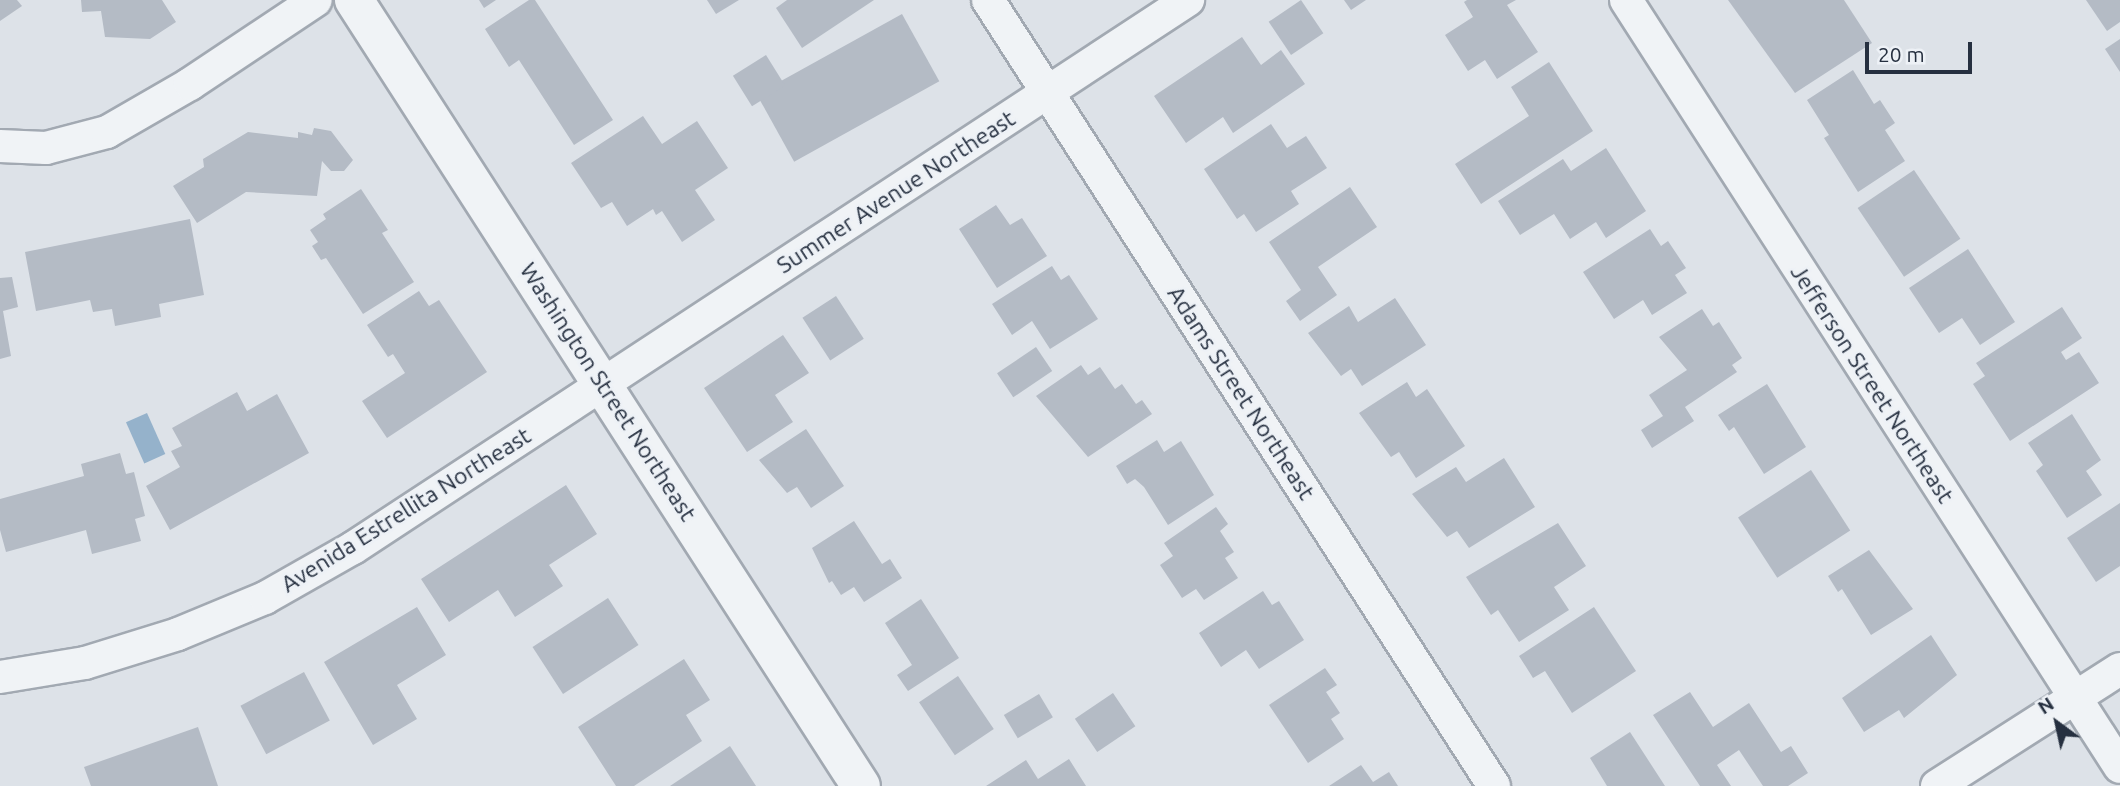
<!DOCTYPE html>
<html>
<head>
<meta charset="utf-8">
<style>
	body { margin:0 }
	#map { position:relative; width:2120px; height:786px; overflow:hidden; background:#dde2e8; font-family:Ubuntu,sans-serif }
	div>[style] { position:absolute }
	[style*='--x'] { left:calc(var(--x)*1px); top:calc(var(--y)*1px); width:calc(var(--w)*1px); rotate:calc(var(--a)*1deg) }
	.water>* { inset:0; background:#95b2cb; transform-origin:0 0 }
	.building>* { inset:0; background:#b4bbc5; transform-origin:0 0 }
	.roads { filter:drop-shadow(2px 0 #a2a9b2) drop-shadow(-2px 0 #a2a9b2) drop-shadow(0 2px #a2a9b2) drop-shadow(0 -2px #a2a9b2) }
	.minor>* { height:32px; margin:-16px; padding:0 16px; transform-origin:16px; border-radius:16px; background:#f0f3f6 }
	.tertiary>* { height:38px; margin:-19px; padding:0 19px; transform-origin:19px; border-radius:19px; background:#f0f3f6 }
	span { translate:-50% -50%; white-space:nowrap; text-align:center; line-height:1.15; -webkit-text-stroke:5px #edf1f6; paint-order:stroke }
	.street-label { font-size:23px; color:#263040 }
	.north { position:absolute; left:2022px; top:688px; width:70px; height:70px; -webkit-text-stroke:5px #edf1f6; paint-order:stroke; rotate:327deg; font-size:19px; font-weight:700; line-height:28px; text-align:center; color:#263040 }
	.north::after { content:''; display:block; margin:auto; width:24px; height:32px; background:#263040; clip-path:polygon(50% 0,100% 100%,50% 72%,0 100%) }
	.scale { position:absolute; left:1865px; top:42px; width:107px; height:32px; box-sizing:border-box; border:4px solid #263040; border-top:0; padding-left:9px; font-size:21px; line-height:24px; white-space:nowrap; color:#263040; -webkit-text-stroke:5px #edf1f6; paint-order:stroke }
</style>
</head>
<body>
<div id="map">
	<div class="water">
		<i style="left:147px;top:413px;width:45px;height:23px;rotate:66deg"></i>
	</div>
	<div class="building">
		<i style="clip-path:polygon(0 0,17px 0,22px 6px,0 21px)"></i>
		<i style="clip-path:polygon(81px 0,162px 0,176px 22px,150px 39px,105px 37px,101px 11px,82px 12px)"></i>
		<i style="clip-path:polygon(479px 0,496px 0,484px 8px)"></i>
		<i style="clip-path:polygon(529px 0,535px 0,613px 120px,574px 145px,519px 60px,509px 67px,485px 29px)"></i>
		<i style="clip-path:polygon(707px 0,739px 0,716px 14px)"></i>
		<i style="clip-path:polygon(787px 0,874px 0,802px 48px,776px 8px)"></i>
		<i style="left:1301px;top:0;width:40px;height:39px;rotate:56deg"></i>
		<i style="clip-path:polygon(1344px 0,1366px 0,1351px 10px)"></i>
		<i style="clip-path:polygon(1467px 0,1516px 0,1507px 5px,1538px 52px,1497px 79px,1485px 60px,1468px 71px,1445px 35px,1473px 17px,1464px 2px)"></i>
		<i style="clip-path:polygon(1728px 0,1844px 0,1872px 43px,1795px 93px)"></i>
		<i style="clip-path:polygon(2086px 0,2120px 0,2120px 22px,2107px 31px)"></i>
		<i style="left:902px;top:14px;width:77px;height:166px;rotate:61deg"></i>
		<i style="clip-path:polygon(1242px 37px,1261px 65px,1281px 50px,1305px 84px,1233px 133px,1223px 117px,1186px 143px,1154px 96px)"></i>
		<i style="clip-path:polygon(2120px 39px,2120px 72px,2105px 49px)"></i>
		<i style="left:766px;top:55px;width:36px;height:39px;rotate:58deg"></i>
		<i style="clip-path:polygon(1549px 62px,1593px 131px,1481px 204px,1455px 164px,1529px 116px,1511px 87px)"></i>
		<i style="clip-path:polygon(1853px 70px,1874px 104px,1880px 100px,1895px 123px,1885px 130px,1905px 161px,1858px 192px,1824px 138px,1829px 135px,1807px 100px)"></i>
		<i style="clip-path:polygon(643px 116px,662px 144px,697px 121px,728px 168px,695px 190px,715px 220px,682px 242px,662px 211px,656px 215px,653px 209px,627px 226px,612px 202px,601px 208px,571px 163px)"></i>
		<i style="clip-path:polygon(1271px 124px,1287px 148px,1306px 136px,1327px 168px,1291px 191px,1299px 204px,1256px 232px,1244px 214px,1237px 219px,1204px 169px)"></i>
		<i style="clip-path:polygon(314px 128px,331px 131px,353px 160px,344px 171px,331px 171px,322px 161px,317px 196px,246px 192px,197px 223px,173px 186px,204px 167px,203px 159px,248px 132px,298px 138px,298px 132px,312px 135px)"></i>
		<i style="clip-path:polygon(1606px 148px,1646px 211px,1606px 238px,1596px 222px,1570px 239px,1554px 214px,1520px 235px,1498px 201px,1563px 159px,1571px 171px)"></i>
		<i style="left:1914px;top:170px;width:83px;height:68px;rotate:56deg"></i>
		<i style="clip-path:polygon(1350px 187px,1377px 227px,1318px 267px,1337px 295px,1300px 321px,1286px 301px,1301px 290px,1269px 242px)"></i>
		<i style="clip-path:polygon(361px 189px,388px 230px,382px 233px,414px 282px,363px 314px,326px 258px,321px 260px,312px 246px,318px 242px,310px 230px,326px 219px,323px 214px)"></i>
		<i style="clip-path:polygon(996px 205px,1010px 225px,1022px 218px,1047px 256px,997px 288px,959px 229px)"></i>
		<i style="clip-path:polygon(190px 219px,204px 295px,159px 304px,161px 317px,115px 326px,112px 309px,93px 312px,90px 300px,36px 311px,25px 252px)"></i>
		<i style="clip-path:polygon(1650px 229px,1661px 246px,1668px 241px,1686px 268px,1675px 275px,1687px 293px,1652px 315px,1643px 300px,1614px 319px,1583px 272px)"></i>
		<i style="clip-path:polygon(1968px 249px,2015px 322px,1980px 345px,1962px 318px,1939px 333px,1909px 288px)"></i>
		<i style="clip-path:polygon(1052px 266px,1061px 280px,1069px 275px,1098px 319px,1050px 349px,1032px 321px,1012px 335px,992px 304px)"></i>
		<i style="clip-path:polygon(12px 277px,18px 307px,3px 311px,11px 356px,0 359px,0 278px)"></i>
		<i style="clip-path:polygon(419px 291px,429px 306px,439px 300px,487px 372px,387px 438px,362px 401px,405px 373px,393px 354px,388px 357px,367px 325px)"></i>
		<i style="left:836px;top:296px;width:51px;height:40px;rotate:57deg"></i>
		<i style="clip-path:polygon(1395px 298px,1426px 345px,1362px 386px,1351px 369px,1341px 376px,1308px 333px,1349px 306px,1358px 322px)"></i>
		<i style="clip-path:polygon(2062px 307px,2082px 338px,2061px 352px,2066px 360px,2079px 352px,2099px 383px,2010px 441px,1973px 384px,1985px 376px,1976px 363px)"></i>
		<i style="clip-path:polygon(1702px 309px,1713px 326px,1719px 322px,1742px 358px,1732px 365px,1737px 372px,1685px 407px,1694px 421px,1652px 448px,1641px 430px,1663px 416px,1649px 395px,1687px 370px,1659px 337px)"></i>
		<i style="clip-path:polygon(783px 335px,809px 373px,775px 395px,793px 422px,747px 452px,704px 388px)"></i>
		<i style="left:1036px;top:347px;width:29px;height:47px;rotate:56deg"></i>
		<i style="clip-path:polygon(1081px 365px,1088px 375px,1100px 367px,1115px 389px,1122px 384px,1136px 404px,1142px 400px,1152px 414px,1088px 457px,1036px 396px)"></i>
		<i style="clip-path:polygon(1407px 382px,1416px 397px,1427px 389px,1465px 446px,1416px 478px,1399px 452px,1391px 457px,1359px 413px)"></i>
		<i style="clip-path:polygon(1767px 384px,1806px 447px,1764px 474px,1734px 427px,1729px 431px,1718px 415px)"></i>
		<i style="clip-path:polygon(237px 392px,247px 411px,277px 394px,309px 453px,170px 530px,146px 486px,180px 467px,171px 451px,182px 446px,172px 428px)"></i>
		<i style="clip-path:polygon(2072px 414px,2101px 460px,2086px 471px,2102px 495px,2067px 518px,2036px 471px,2043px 465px,2028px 443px)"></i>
		<i style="clip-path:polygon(806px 429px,844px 486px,811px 508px,797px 487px,787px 493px,759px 460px)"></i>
		<i style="clip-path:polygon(1157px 440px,1164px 452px,1181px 441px,1214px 495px,1168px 525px,1144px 487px,1135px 479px,1127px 484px,1116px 466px)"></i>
		<i style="clip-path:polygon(120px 453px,126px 474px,134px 472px,145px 516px,135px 519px,141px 541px,92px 554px,86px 530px,6px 552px,0 530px,0 499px,84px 476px,81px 464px)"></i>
		<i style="clip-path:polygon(1504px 458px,1535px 507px,1469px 548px,1457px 531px,1447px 537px,1412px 494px,1456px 467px,1466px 482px)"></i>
		<i style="left:1811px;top:470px;width:72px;height:87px;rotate:57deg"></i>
		<i style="clip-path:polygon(566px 485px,597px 534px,549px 565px,563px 586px,515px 617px,498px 590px,449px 622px,421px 579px)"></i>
		<i style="clip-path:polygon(2120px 503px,2120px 566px,2096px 582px,2067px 538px)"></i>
		<i style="clip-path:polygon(1216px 507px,1228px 524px,1220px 531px,1234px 552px,1225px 558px,1238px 578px,1204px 600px,1196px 589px,1182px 598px,1160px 565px,1173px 556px,1164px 543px)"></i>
		<i style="clip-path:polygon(854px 521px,882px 564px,890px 559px,902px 578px,864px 602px,854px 587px,841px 595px,832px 581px,829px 583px,812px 548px)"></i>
		<i style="clip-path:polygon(1558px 523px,1586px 566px,1554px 587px,1569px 610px,1519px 642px,1498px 610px,1491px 615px,1466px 577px)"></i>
		<i style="clip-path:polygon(1869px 550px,1913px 609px,1871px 635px,1842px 589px,1838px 592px,1828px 576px)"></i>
		<i style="clip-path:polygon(1263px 591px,1272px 605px,1279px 601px,1304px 640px,1259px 669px,1246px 650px,1221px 667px,1199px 633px)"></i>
		<i style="left:608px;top:598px;width:56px;height:90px;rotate:57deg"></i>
		<i style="clip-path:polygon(921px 599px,959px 658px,908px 691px,897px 675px,912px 665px,885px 623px)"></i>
		<i style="clip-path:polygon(417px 607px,446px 655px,397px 685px,417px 719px,373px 745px,324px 662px)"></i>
		<i style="clip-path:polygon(1594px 607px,1636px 671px,1572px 713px,1545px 671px,1533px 678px,1519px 656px)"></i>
		<i style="clip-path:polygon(1931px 635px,1957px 675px,1904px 718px,1899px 710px,1864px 732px,1842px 698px)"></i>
		<i style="clip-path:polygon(684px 659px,710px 700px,686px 715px,702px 741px,634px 786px,616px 786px,578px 727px)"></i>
		<i style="clip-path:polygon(1325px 668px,1337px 685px,1326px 692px,1340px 713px,1331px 719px,1344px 739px,1308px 763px,1269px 705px)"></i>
		<i style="left:304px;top:672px;width:55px;height:72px;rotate:62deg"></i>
		<i style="left:958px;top:676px;width:64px;height:47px;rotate:56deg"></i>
		<i style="clip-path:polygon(1690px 692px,1713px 727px,1749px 703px,1781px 752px,1791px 746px,1808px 773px,1788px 786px,1763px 786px,1739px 750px,1717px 765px,1731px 786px,1700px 786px,1653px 715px)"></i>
		<i style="left:1113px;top:693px;width:40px;height:46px;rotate:56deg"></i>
		<i style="left:1039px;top:694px;width:27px;height:41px;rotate:59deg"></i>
		<i style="clip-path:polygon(198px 727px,218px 786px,91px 786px,84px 767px)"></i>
		<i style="clip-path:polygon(1630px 732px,1665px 786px,1607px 786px,1590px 758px)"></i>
		<i style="clip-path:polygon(730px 746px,756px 786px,670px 786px)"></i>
		<i style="clip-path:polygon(1069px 759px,1086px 786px,986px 786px,1026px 760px,1038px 779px)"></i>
		<i style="clip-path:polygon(1361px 765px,1373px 782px,1389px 772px,1398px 786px,1329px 786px)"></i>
	</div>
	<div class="roads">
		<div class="minor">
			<i style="--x:988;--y:0;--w:935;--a:57.23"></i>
			<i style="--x:1626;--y:0;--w:912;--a:57.22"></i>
			<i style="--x:0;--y:146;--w:46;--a:2.5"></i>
			<i style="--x:46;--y:148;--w:63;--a:-14.7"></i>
			<i style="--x:107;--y:132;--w:96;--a:-30"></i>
			<i style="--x:190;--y:84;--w:151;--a:-33.7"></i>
			<i style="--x:0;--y:677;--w:86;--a:-9.4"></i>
			<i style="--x:85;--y:663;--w:97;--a:-17.3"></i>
			<i style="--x:178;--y:634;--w:94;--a:-22.5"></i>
			<i style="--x:265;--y:598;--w:101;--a:-29.6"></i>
			<i style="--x:353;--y:548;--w:999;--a:-33.28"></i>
			<i style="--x:1937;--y:786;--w:217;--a:-32.6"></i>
		</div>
		<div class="tertiary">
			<i style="--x:354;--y:0;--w:935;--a:57.18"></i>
		</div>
	</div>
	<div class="street-label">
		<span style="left:896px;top:192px;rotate:-33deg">Summer Avenue Northeast</span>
		<span style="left:1872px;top:384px;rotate:57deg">Jefferson Street Northeast</span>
		<span style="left:608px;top:392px;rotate:57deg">Washington Street Northeast</span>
		<span style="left:1241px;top:393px;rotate:57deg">Adams Street Northeast</span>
		<span style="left:406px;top:510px;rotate:-32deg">Avenida Estrellita Northeast</span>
	</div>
	<div class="north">N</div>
	<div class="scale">20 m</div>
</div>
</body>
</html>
